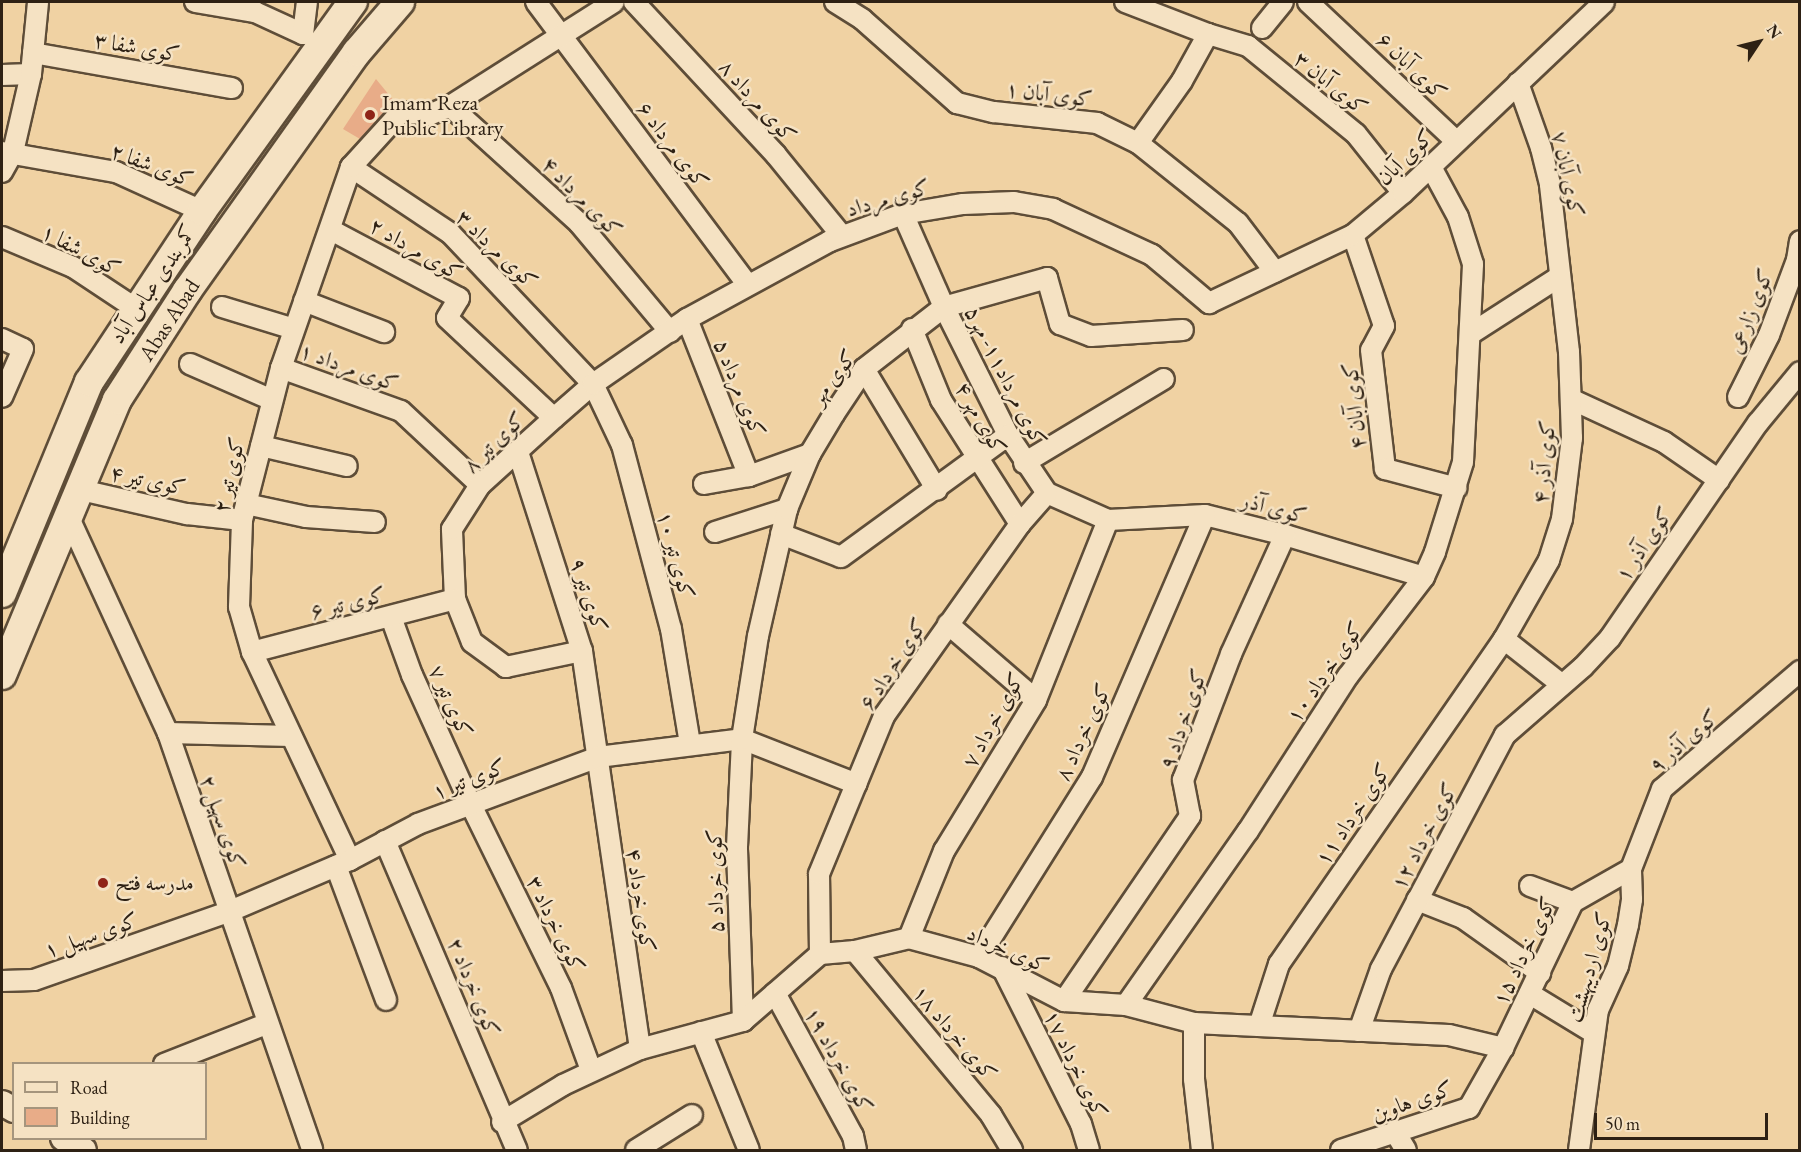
<!DOCTYPE html>
<html>
<head>
<meta charset="utf-8">
<style>
	body { margin:0 }
	#map { position:relative; width:1801px; height:1152px; overflow:hidden; background:#f0d2a3; font-family:"EB Garamond",Amiri,serif }
	div>[style] { position:absolute }
	[style*='--x'] { left:calc(var(--x)*1px); top:calc(var(--y)*1px); width:calc(var(--w)*1px); rotate:calc(var(--a)*1deg) }
	.building>* { inset:0; background:#e8ac88 }
	.roads { filter:drop-shadow(2px 0 #5e4d38) drop-shadow(-2px 0 #5e4d38) drop-shadow(0 2px #5e4d38) drop-shadow(0 -2px #5e4d38) }
	.minor>* { height:20px; margin:-10px; padding:0 10px; transform-origin:10px; border-radius:10px; background:#f5e2c3 }
	.tertiary>* { height:24px; margin:-12px; padding:0 12px; transform-origin:12px; border-radius:12px; background:#f5e2c3 }
	.secondary>* { height:28px; margin:-14px; padding:0 14px; transform-origin:14px; border-radius:14px; background:#f5e2c3 }
	.dots>* { width:16px; height:16px; translate:-50% -50%; box-sizing:border-box; border:3px solid #f5e2c3; border-radius:50% }
	span { translate:-50% -50%; white-space:nowrap; text-align:center; line-height:1.15; -webkit-text-stroke:5px #f5e2c3; paint-order:stroke }
	.street-label { font-size:22px; color:#2e2114 }
	.poi-label { font-size:22px; color:#2e2114 }
	.left { translate:0 -50%; text-align:left }
	.frame { position:absolute; inset:0; border:3px solid #2e2114; pointer-events:none }
	.legend { position:absolute; left:12px; top:1062px; width:195px; height:78px; box-sizing:border-box; background:#f5e2c3; border:2px solid #a5957d; margin:0; padding:8px 10px; list-style:none; font-size:18px; color:#2e2114 }
	.legend li { display:flex; align-items:center; gap:12px; height:30px }
	.legend b { width:30px; border:2px solid #a5957d }
	.north { position:absolute; left:1729px; top:12px; width:60px; height:60px; -webkit-text-stroke:4px #f5e2c3; paint-order:stroke; rotate:55deg; font-size:16px; font-weight:700; line-height:24px; text-align:center; color:#2e2114 }
	.north::after { content:''; display:block; margin:auto; width:21px; height:27px; background:#2e2114; clip-path:polygon(50% 0,100% 100%,50% 72%,0 100%) }
	.scale { position:absolute; left:1594px; top:1113px; width:174px; height:27px; box-sizing:border-box; border:3px solid #2e2114; border-top:0; padding-left:8px; font-size:18px; line-height:21px; white-space:nowrap; color:#2e2114; -webkit-text-stroke:4px #f5e2c3; paint-order:stroke }
</style>
</head>
<body>
<div id="map">
	<div class="building">
		<i style="clip-path:polygon(376px 79px,394px 101px,360px 139px,343px 129px)"></i>
	</div>
	<div class="roads">
		<div class="minor">
			<i style="--x:195;--y:2;--w:61;--a:9.5"></i>
			<i style="--x:255;--y:12;--w:53;--a:24.6"></i>
			<i style="--x:303;--y:34;--w:32;--a:-83"></i>
			<i style="--x:536;--y:2;--w:352;--a:53.2"></i>
			<i style="--x:634;--y:2;--w:209;--a:47.1"></i>
			<i style="--x:776;--y:155;--w:104;--a:50.8"></i>
			<i style="--x:835;--y:2;--w:32;--a:32"></i>
			<i style="--x:862;--y:19;--w:127;--a:41.5"></i>
			<i style="--x:957;--y:103;--w:38;--a:14"></i>
			<i style="--x:994;--y:112;--w:104;--a:6.1"></i>
			<i style="--x:1097;--y:123;--w:46;--a:26"></i>
			<i style="--x:1138;--y:143;--w:128;--a:38.7"></i>
			<i style="--x:1238;--y:223;--w:61;--a:52.9"></i>
			<i style="--x:1125;--y:2;--w:89;--a:21.1"></i>
			<i style="--x:1208;--y:34;--w:54;--a:119"></i>
			<i style="--x:1182;--y:81;--w:76;--a:125.4"></i>
			<i style="--x:1308;--y:2;--w:203;--a:43.2"></i>
			<i style="--x:1262;--y:28;--w:33;--a:-51"></i>
			<i style="--x:1208;--y:34;--w:42;--a:16.7"></i>
			<i style="--x:1248;--y:46;--w:139;--a:39.2"></i>
			<i style="--x:1356;--y:134;--w:75;--a:51.5"></i>
			<i style="--x:33;--y:53;--w:202;--a:10"></i>
			<i style="--x:2;--y:75;--w:29;--a:-2"></i>
			<i style="--x:450;--y:106;--w:174;--a:42.2"></i>
			<i style="--x:579;--y:223;--w:142;--a:50.1"></i>
			<i style="--x:2;--y:152;--w:116;--a:10"></i>
			<i style="--x:116;--y:172;--w:94;--a:24.4"></i>
			<i style="--x:351;--y:167;--w:119;--a:33.7"></i>
			<i style="--x:450;--y:233;--w:208;--a:46.6"></i>
			<i style="--x:593;--y:384;--w:68;--a:64.6"></i>
			<i style="--x:622;--y:445;--w:190;--a:75.1"></i>
			<i style="--x:671;--y:629;--w:117;--a:80.6"></i>
			<i style="--x:2;--y:172;--w:23;--a:-61"></i>
			<i style="--x:13;--y:152;--w:80;--a:-77"></i>
			<i style="--x:31;--y:74;--w:72;--a:-84.4"></i>
			<i style="--x:903;--y:214;--w:102;--a:66.2"></i>
			<i style="--x:944;--y:307;--w:143;--a:63.4"></i>
			<i style="--x:1008;--y:435;--w:70;--a:56.1"></i>
			<i style="--x:1047;--y:493;--w:67;--a:23.9"></i>
			<i style="--x:1108;--y:520;--w:97;--a:-3"></i>
			<i style="--x:1205;--y:515;--w:82;--a:14"></i>
			<i style="--x:1285;--y:535;--w:145;--a:16.8"></i>
			<i style="--x:331;--y:230;--w:145;--a:28"></i>
			<i style="--x:459;--y:298;--w:23;--a:121"></i>
			<i style="--x:447;--y:318;--w:146;--a:43.1"></i>
			<i style="--x:1353;--y:235;--w:96;--a:71.2"></i>
			<i style="--x:1384;--y:326;--w:27;--a:118"></i>
			<i style="--x:1371;--y:350;--w:120;--a:83.3"></i>
			<i style="--x:1385;--y:469;--w:74;--a:14.8"></i>
			<i style="--x:2;--y:237;--w:77;--a:22.9"></i>
			<i style="--x:73;--y:267;--w:74;--a:33.5"></i>
			<i style="--x:304;--y:301;--w:86;--a:21.2"></i>
			<i style="--x:222;--y:307;--w:75;--a:17"></i>
			<i style="--x:687;--y:319;--w:169;--a:68.5"></i>
			<i style="--x:912;--y:329;--w:77;--a:67.8"></i>
			<i style="--x:941;--y:400;--w:147;--a:57.5"></i>
			<i style="--x:1472;--y:333;--w:103;--a:-32.8"></i>
			<i style="--x:2;--y:339;--w:23;--a:25"></i>
			<i style="--x:23;--y:349;--w:52;--a:113.6"></i>
			<i style="--x:190;--y:364;--w:90;--a:23.7"></i>
			<i style="--x:281;--y:368;--w:127;--a:19.7"></i>
			<i style="--x:401;--y:411;--w:108;--a:43.1"></i>
			<i style="--x:864;--y:369;--w:141;--a:58.9"></i>
			<i style="--x:1738;--y:397;--w:69;--a:-63.4"></i>
			<i style="--x:1769;--y:335;--w:80;--a:-69.5"></i>
			<i style="--x:1797;--y:260;--w:19;--a:-81"></i>
			<i style="--x:1573;--y:400;--w:100;--a:24.8"></i>
			<i style="--x:1664;--y:442;--w:67;--a:34.6"></i>
			<i style="--x:261;--y:446;--w:88;--a:13.1"></i>
			<i style="--x:518;--y:452;--w:209;--a:72.2"></i>
			<i style="--x:582;--y:651;--w:402;--a:81.7"></i>
			<i style="--x:1024;--y:463;--w:163;--a:-31"></i>
			<i style="--x:704;--y:484;--w:46;--a:-10.1"></i>
			<i style="--x:749;--y:476;--w:65;--a:-19.8"></i>
			<i style="--x:81;--y:490;--w:109;--a:12.8"></i>
			<i style="--x:187;--y:514;--w:55;--a:6.2"></i>
			<i style="--x:246;--y:504;--w:61;--a:12.2"></i>
			<i style="--x:306;--y:517;--w:69;--a:4.1"></i>
			<i style="--x:69;--y:518;--w:237;--a:65.3"></i>
			<i style="--x:168;--y:733;--w:441;--a:70.9"></i>
			<i style="--x:715;--y:532;--w:76;--a:-17.7"></i>
			<i style="--x:781;--y:534;--w:64;--a:21"></i>
			<i style="--x:841;--y:557;--w:207;--a:-36.1"></i>
			<i style="--x:391;--y:617;--w:62;--a:70.1"></i>
			<i style="--x:412;--y:675;--w:141;--a:65.6"></i>
			<i style="--x:470;--y:803;--w:206;--a:63.8"></i>
			<i style="--x:561;--y:988;--w:87;--a:69.9"></i>
			<i style="--x:948;--y:624;--w:116;--a:40.8"></i>
			<i style="--x:1504;--y:639;--w:73;--a:38.3"></i>
			<i style="--x:582;--y:651;--w:78;--a:168.1"></i>
			<i style="--x:506;--y:667;--w:42;--a:-143.7"></i>
			<i style="--x:472;--y:642;--w:46;--a:-111.6"></i>
			<i style="--x:455;--y:599;--w:70;--a:-92.5"></i>
			<i style="--x:452;--y:529;--w:52;--a:-57.5"></i>
			<i style="--x:480;--y:485;--w:100;--a:-42.2"></i>
			<i style="--x:554;--y:418;--w:52;--a:-41.1"></i>
			<i style="--x:593;--y:384;--w:114;--a:-34.7"></i>
			<i style="--x:687;--y:319;--w:163;--a:-28.6"></i>
			<i style="--x:830;--y:241;--w:78;--a:-20.3"></i>
			<i style="--x:903;--y:214;--w:61;--a:-9.5"></i>
			<i style="--x:963;--y:204;--w:51;--a:-2.2"></i>
			<i style="--x:1014;--y:202;--w:40;--a:10"></i>
			<i style="--x:1053;--y:209;--w:109;--a:24.9"></i>
			<i style="--x:1152;--y:255;--w:75;--a:40.1"></i>
			<i style="--x:1209;--y:303;--w:159;--a:-25.3"></i>
			<i style="--x:1353;--y:235;--w:65;--a:-40"></i>
			<i style="--x:1403;--y:193;--w:277;--a:-43.5"></i>
			<i style="--x:252;--y:652;--w:210;--a:-14.6"></i>
			<i style="--x:168;--y:733;--w:123;--a:1.4"></i>
			<i style="--x:385;--y:841;--w:336;--a:66.9"></i>
			<i style="--x:350;--y:860;--w:230;--a:-115.2"></i>
			<i style="--x:252;--y:652;--w:47;--a:-106.1"></i>
			<i style="--x:239;--y:607;--w:87;--a:-88"></i>
			<i style="--x:242;--y:520;--w:157;--a:-75.6"></i>
			<i style="--x:281;--y:368;--w:213;--a:-70.8"></i>
			<i style="--x:351;--y:167;--w:74;--a:-47.7"></i>
			<i style="--x:401;--y:112;--w:28;--a:6"></i>
			<i style="--x:429;--y:115;--w:23;--a:-23"></i>
			<i style="--x:450;--y:106;--w:194;--a:-32.4"></i>
			<i style="--x:336;--y:866;--w:143;--a:69.5"></i>
			<i style="--x:1530;--y:886;--w:46;--a:20.4"></i>
			<i style="--x:1417;--y:900;--w:49;--a:21.4"></i>
			<i style="--x:1463;--y:918;--w:95;--a:35.5"></i>
			<i style="--x:909;--y:938;--w:94;--a:-68.1"></i>
			<i style="--x:944;--y:851;--w:177;--a:-58.6"></i>
			<i style="--x:1036;--y:700;--w:194;--a:-68.2"></i>
			<i style="--x:855;--y:951;--w:213;--a:50.3"></i>
			<i style="--x:991;--y:1115;--w:41;--a:59"></i>
			<i style="--x:820;--y:954;--w:80;--a:-90.7"></i>
			<i style="--x:819;--y:874;--w:171;--a:-67.6"></i>
			<i style="--x:884;--y:716;--w:235;--a:-54.7"></i>
			<i style="--x:1020;--y:524;--w:41;--a:-48.9"></i>
			<i style="--x:979;--y:957;--w:213;--a:-57.9"></i>
			<i style="--x:1092;--y:777;--w:285;--a:-66.7"></i>
			<i style="--x:1002;--y:967;--w:176;--a:63.3"></i>
			<i style="--x:1081;--y:1124;--w:27;--a:73"></i>
			<i style="--x:2;--y:981;--w:32;--a:-2"></i>
			<i style="--x:34;--y:980;--w:206;--a:-19.3"></i>
			<i style="--x:228;--y:912;--w:133;--a:-23.1"></i>
			<i style="--x:350;--y:860;--w:77;--a:-27.9"></i>
			<i style="--x:418;--y:824;--w:192;--a:-20.4"></i>
			<i style="--x:598;--y:757;--w:145;--a:-7.1"></i>
			<i style="--x:742;--y:739;--w:123;--a:21.4"></i>
			<i style="--x:775;--y:993;--w:163;--a:61.4"></i>
			<i style="--x:853;--y:1136;--w:14;--a:78"></i>
			<i style="--x:1530;--y:994;--w:75;--a:31.4"></i>
			<i style="--x:1064;--y:1001;--w:224;--a:-55.7"></i>
			<i style="--x:1190;--y:816;--w:37;--a:-101"></i>
			<i style="--x:1183;--y:780;--w:135;--a:-69.1"></i>
			<i style="--x:1231;--y:654;--w:131;--a:-65.6"></i>
			<i style="--x:1126;--y:1005;--w:213;--a:-55"></i>
			<i style="--x:1248;--y:831;--w:184;--a:-57.2"></i>
			<i style="--x:1348;--y:676;--w:125;--a:-52.5"></i>
			<i style="--x:1424;--y:577;--w:27;--a:-66"></i>
			<i style="--x:1435;--y:552;--w:94;--a:-72.7"></i>
			<i style="--x:1463;--y:462;--w:198;--a:-87.1"></i>
			<i style="--x:1473;--y:264;--w:49;--a:-107.7"></i>
			<i style="--x:1458;--y:217;--w:57;--a:-118.4"></i>
			<i style="--x:743;--y:1021;--w:174;--a:-92"></i>
			<i style="--x:737;--y:847;--w:108;--a:-87.3"></i>
			<i style="--x:742;--y:739;--w:104;--a:-81.2"></i>
			<i style="--x:758;--y:636;--w:130;--a:-77.1"></i>
			<i style="--x:787;--y:509;--w:60;--a:-67.3"></i>
			<i style="--x:810;--y:454;--w:47;--a:-59"></i>
			<i style="--x:834;--y:414;--w:54;--a:-56.3"></i>
			<i style="--x:864;--y:369;--w:101;--a:-37.8"></i>
			<i style="--x:944;--y:307;--w:107;--a:-15.7"></i>
			<i style="--x:1047;--y:278;--w:48;--a:74.2"></i>
			<i style="--x:1060;--y:324;--w:33;--a:21"></i>
			<i style="--x:1091;--y:336;--w:92;--a:-3.7"></i>
			<i style="--x:1194;--y:1023;--w:56;--a:90"></i>
			<i style="--x:1194;--y:1079;--w:71;--a:83.6"></i>
			<i style="--x:1259;--y:1026;--w:65;--a:-72.1"></i>
			<i style="--x:1279;--y:964;--w:395;--a:-55.3"></i>
			<i style="--x:1504;--y:639;--w:91;--a:-60.3"></i>
			<i style="--x:1549;--y:560;--w:43;--a:-72.4"></i>
			<i style="--x:1562;--y:519;--w:82;--a:-83"></i>
			<i style="--x:1572;--y:438;--w:86;--a:-92"></i>
			<i style="--x:1569;--y:352;--w:169;--a:-96.5"></i>
			<i style="--x:1550;--y:184;--w:37;--a:-104"></i>
			<i style="--x:1541;--y:148;--w:69;--a:-109.5"></i>
			<i style="--x:1359;--y:1031;--w:66;--a:-70.5"></i>
			<i style="--x:1381;--y:969;--w:265;--a:-62.1"></i>
			<i style="--x:1505;--y:735;--w:103;--a:-41.1"></i>
			<i style="--x:1583;--y:667;--w:40;--a:-47"></i>
			<i style="--x:1610;--y:638;--w:261;--a:-55.5"></i>
			<i style="--x:1758;--y:423;--w:66;--a:-50.5"></i>
			<i style="--x:701;--y:1032;--w:127;--a:67.9"></i>
			<i style="--x:164;--y:1064;--w:110;--a:-21.4"></i>
			<i style="--x:502;--y:1122;--w:71;--a:-31.2"></i>
			<i style="--x:563;--y:1085;--w:85;--a:-25.1"></i>
			<i style="--x:640;--y:1049;--w:107;--a:-15.2"></i>
			<i style="--x:743;--y:1021;--w:102;--a:-41"></i>
			<i style="--x:820;--y:954;--w:35;--a:-5"></i>
			<i style="--x:855;--y:951;--w:56;--a:-13.5"></i>
			<i style="--x:909;--y:938;--w:73;--a:15.2"></i>
			<i style="--x:979;--y:957;--w:96;--a:27.4"></i>
			<i style="--x:1064;--y:1001;--w:62;--a:3.7"></i>
			<i style="--x:1126;--y:1005;--w:70;--a:14.8"></i>
			<i style="--x:1194;--y:1023;--w:255;--a:2.7"></i>
			<i style="--x:1449;--y:1035;--w:56;--a:13.5"></i>
			<i style="--x:1395;--y:1132;--w:21;--a:59"></i>
			<i style="--x:636;--y:1150;--w:66;--a:-32"></i>
			<i style="--x:1341;--y:1150;--w:135;--a:-18.2"></i>
			<i style="--x:1469;--y:1108;--w:69;--a:-60.5"></i>
			<i style="--x:1503;--y:1048;--w:162;--a:-64.4"></i>
			<i style="--x:1573;--y:902;--w:67;--a:-29.6"></i>
			<i style="--x:1579;--y:1150;--w:141;--a:-82.3"></i>
			<i style="--x:1598;--y:1010;--w:48;--a:-65.6"></i>
			<i style="--x:1618;--y:966;--w:42;--a:-76.3"></i>
			<i style="--x:1628;--y:925;--w:26;--a:-81"></i>
			<i style="--x:1632;--y:899;--w:30;--a:-92"></i>
			<i style="--x:1631;--y:869;--w:86;--a:-68.8"></i>
			<i style="--x:1662;--y:789;--w:182;--a:-40.5"></i>
		</div>
		<div class="tertiary">
			<i style="--x:2;--y:1103;--w:14;--a:30"></i>
			<i style="--x:63;--y:1138;--w:24;--a:30"></i>
		</div>
		<div class="secondary">
			<i style="--x:2;--y:593;--w:228;--a:-67.6"></i>
			<i style="--x:89;--y:382;--w:205;--a:-56.5"></i>
			<i style="--x:202;--y:211;--w:258;--a:-54.2"></i>
			<i style="--x:2;--y:675;--w:298;--a:-67.3"></i>
			<i style="--x:117;--y:400;--w:130;--a:-57.3"></i>
			<i style="--x:187;--y:291;--w:293;--a:-54.6"></i>
			<i style="--x:357;--y:52;--w:66;--a:-49.3"></i>
		</div>
	</div>
	<div class="dots">
		<i style="left:370px;top:115px;background:#8f2418"></i>
		<i style="left:103px;top:883px;background:#8f2418"></i>
	</div>
	<div class="street-label">
		<span style="left:137px;top:47px;rotate:10deg">کوی شفا ۳</span>
		<span style="left:1412px;top:66px;rotate:44deg">کوی آبان ۶</span>
		<span style="left:1331px;top:83px;rotate:39deg">کوی آبان ۳</span>
		<span style="left:1049px;top:94px;rotate:7deg">کوی آبان ۱</span>
		<span style="left:758px;top:101px;rotate:48deg">کوی مرداد ۸</span>
		<span style="left:673px;top:145px;rotate:53deg">کوی مرداد ۶</span>
		<span style="left:1405px;top:157px;rotate:-44deg">کوی آبان</span>
		<span style="left:152px;top:165px;rotate:21deg">کوی شفا ۲</span>
		<span style="left:1568px;top:174px;rotate:78deg">کوی آبان ۷</span>
		<span style="left:582px;top:197px;rotate:45deg">کوی مرداد ۴</span>
		<span style="left:888px;top:198px;rotate:-16deg">کوی مرداد</span>
		<span style="left:416px;top:249px;rotate:30deg">کوی مرداد ۲</span>
		<span style="left:497px;top:249px;rotate:44deg">کوی مرداد ۳</span>
		<span style="left:81px;top:250px;rotate:28deg">کوی شفا ۱</span>
		<span style="left:153px;top:284px;rotate:-56deg">کمربندی عباس آباد</span>
		<span style="left:1750px;top:311px;rotate:-68deg">کوی زارعی</span>
		<span style="left:169px;top:320px;rotate:-57deg">Abas Abad</span>
		<span style="left:349px;top:367px;rotate:20deg">کوی مرداد ۱</span>
		<span style="left:1006px;top:376px;rotate:63deg">کوی مرداد۱۱- مهر۵</span>
		<span style="left:833px;top:377px;rotate:-53deg">کوی مهر</span>
		<span style="left:740px;top:388px;rotate:68deg">کوی مرداد ۵</span>
		<span style="left:1354px;top:406px;rotate:-96deg">کوی آبان ۴</span>
		<span style="left:981px;top:418px;rotate:60deg">کوی مهر ۴</span>
		<span style="left:494px;top:442px;rotate:-44deg">کوی تیر ۸</span>
		<span style="left:1544px;top:462px;rotate:-85deg">کوی آذر ۴</span>
		<span style="left:229px;top:475px;rotate:-77deg">کوی تیر ۲</span>
		<span style="left:148px;top:480px;rotate:12deg">کوی تیر ۴</span>
		<span style="left:1274px;top:508px;rotate:15deg">کوی آذر</span>
		<span style="left:1644px;top:544px;rotate:-56deg">کوی آذر ۱</span>
		<span style="left:676px;top:555px;rotate:75deg">کوی تیر ۱۰</span>
		<span style="left:589px;top:595px;rotate:72deg">کوی تیر ۹</span>
		<span style="left:348px;top:603px;rotate:-14deg">کوی تیر ۶</span>
		<span style="left:893px;top:664px;rotate:-57deg">کوی خرداد ۶</span>
		<span style="left:1325px;top:672px;rotate:-55deg">کوی خرداد ۱۰</span>
		<span style="left:451px;top:701px;rotate:66deg">کوی تیر ۷</span>
		<span style="left:1183px;top:719px;rotate:-71deg">کوی خرداد ۹</span>
		<span style="left:993px;top:720px;rotate:-61deg">کوی خرداد ۷</span>
		<span style="left:1083px;top:732px;rotate:-65deg">کوی خرداد ۸</span>
		<span style="left:1684px;top:741px;rotate:-41deg">کوی آذر ۹</span>
		<span style="left:469px;top:779px;rotate:-21deg">کوی تیر ۱</span>
		<span style="left:1353px;top:814px;rotate:-56deg">کوی خرداد ۱۱</span>
		<span style="left:223px;top:822px;rotate:71deg">کوی سهیل ۲</span>
		<span style="left:1424px;top:836px;rotate:-62deg">کوی خرداد ۱۲</span>
		<span style="left:715px;top:881px;rotate:-91deg">کوی خرداد ۵</span>
		<span style="left:641px;top:900px;rotate:82deg">کوی خرداد ۴</span>
		<span style="left:556px;top:924px;rotate:64deg">کوی خرداد ۳</span>
		<span style="left:91px;top:935px;rotate:-19deg">کوی سهیل ۱</span>
		<span style="left:1008px;top:949px;rotate:24deg">کوی خرداد</span>
		<span style="left:1524px;top:951px;rotate:-64deg">کوی خرداد ۱۵</span>
		<span style="left:1589px;top:967px;rotate:-74deg">کوی اردیبهشت</span>
		<span style="left:474px;top:987px;rotate:68deg">کوی خرداد ۲</span>
		<span style="left:955px;top:1033px;rotate:50deg">کوی خرداد ۱۸</span>
		<span style="left:839px;top:1060px;rotate:61deg">کوی خرداد ۱۹</span>
		<span style="left:1076px;top:1064px;rotate:64deg">کوی خرداد ۱۷</span>
		<span style="left:1412px;top:1101px;rotate:-19deg">کوی هاوین</span>
	</div>
	<div class="poi-label">
		<span class="left" style="left:382px;top:115px">Imam Reza<br>Public Library</span>
		<span class="left" style="left:115px;top:883px">مدرسه فتح</span>
	</div>
	<div class="frame"></div>
	<ul class="legend">
	<li><b style="height:8px;background:#f5e2c3"></b>Road</li>
	<li><b style="height:16px;background:#e8ac88"></b>Building</li>
	</ul>
	<div class="north">N</div>
	<div class="scale">50 m</div>
</div>
</body>
</html>
